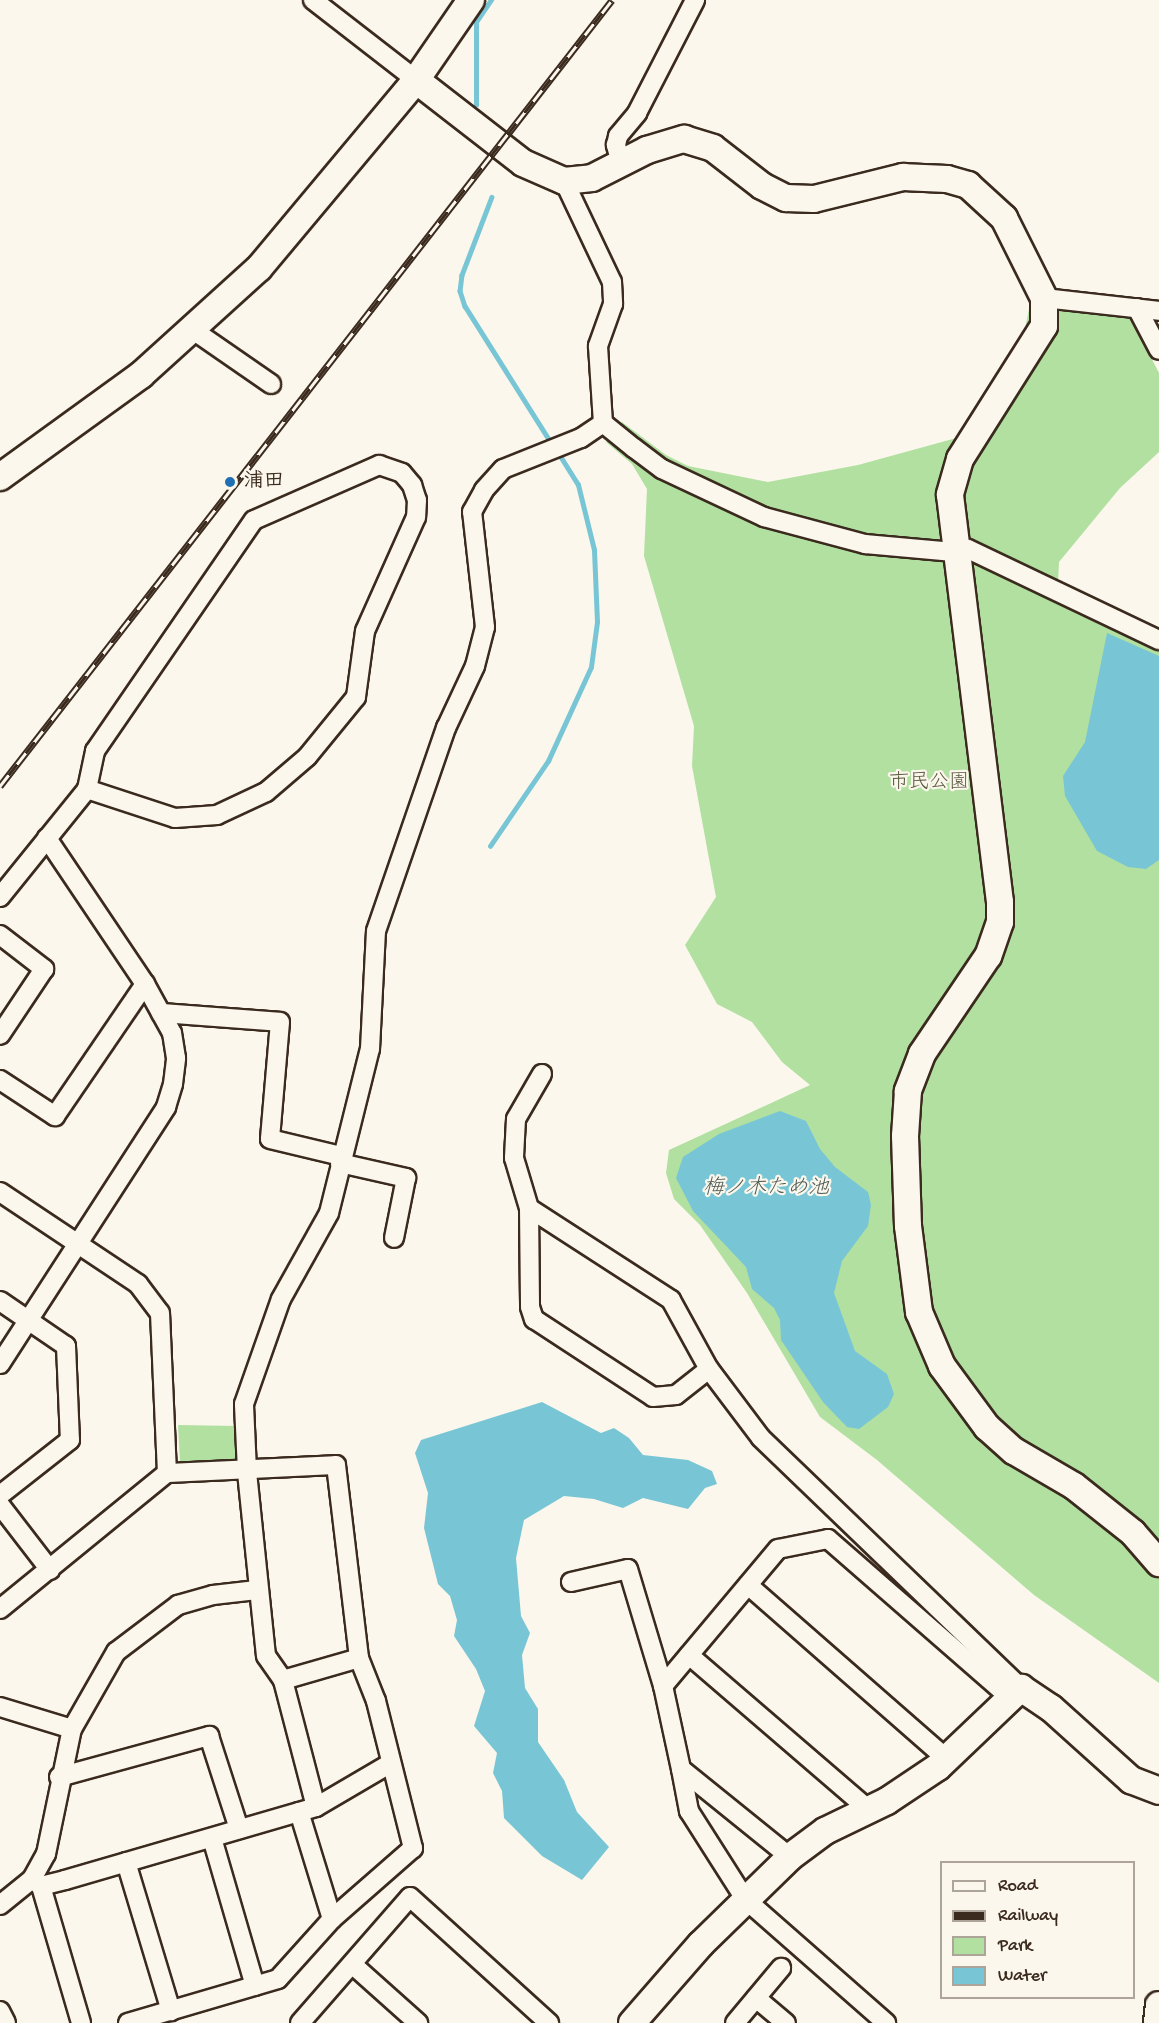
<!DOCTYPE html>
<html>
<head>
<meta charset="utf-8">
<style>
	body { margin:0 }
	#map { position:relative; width:1159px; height:2023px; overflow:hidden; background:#fbf7ec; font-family:"Gochi Hand","Klee One",sans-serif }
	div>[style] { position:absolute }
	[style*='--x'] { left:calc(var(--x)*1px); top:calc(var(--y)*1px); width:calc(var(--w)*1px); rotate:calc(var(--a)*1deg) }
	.green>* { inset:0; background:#b1e0a0 }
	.water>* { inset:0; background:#78c6d5 }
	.stream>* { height:4.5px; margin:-2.25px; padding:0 2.25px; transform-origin:2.25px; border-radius:2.25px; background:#78c6d5 }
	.roads { filter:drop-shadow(2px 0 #3b2a1e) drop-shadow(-2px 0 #3b2a1e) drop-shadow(0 2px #3b2a1e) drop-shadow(0 -2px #3b2a1e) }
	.street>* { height:18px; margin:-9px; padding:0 9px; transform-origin:9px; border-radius:9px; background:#fbf7ec }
	.secondary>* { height:26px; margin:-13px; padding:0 13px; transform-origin:13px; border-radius:13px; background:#fbf7ec }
	.rail>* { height:7px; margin-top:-3.5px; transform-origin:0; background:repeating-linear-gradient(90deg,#fbf7ec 0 14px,#3b2a1e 0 28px); box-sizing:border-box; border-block:2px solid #3b2a1e }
	.dots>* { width:16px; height:16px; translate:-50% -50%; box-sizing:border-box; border:3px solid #fbf7ec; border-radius:50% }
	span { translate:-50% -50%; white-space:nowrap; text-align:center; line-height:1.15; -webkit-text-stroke:4.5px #fbf7ec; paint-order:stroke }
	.poi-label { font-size:20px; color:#3b2a1e; font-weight:700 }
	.left { translate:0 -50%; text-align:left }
	.park-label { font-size:20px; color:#58583e }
	.water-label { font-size:21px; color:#4d5955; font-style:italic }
	.legend { position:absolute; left:940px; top:1861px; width:195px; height:138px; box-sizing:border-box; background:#fbf7ec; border:2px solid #aea59a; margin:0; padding:8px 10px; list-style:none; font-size:18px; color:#3b2a1e }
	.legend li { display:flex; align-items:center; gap:12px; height:30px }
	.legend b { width:30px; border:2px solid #aea59a }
</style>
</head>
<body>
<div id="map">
	<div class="green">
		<i style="clip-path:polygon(1030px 304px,1129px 315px,1159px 373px,1159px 452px,1120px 488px,1059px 562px,1058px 584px,1159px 647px,1159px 1683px,1034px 1595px,877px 1460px,820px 1417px,747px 1293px,700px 1225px,674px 1199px,666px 1173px,669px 1150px,810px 1085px,782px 1062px,752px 1022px,717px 1004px,685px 945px,716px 897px,692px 766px,694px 726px,644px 556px,647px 489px,632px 464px,606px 442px,622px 422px,666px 455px,688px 466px,768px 482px,858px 465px,960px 437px,1021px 349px)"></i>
		<i style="clip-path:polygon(178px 1425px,237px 1426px,240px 1461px,184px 1465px,180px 1462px)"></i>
	</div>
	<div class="water">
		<i style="clip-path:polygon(1107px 633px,1159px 656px,1159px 860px,1146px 869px,1128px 867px,1097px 851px,1065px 796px,1063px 776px,1085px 742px)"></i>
		<i style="clip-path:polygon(780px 1111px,806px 1121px,820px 1149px,835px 1167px,868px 1192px,871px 1205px,868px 1226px,842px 1261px,834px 1293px,855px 1351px,887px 1374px,894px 1394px,888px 1407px,859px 1429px,847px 1427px,823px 1402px,781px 1340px,780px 1320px,774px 1308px,752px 1289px,746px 1267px,693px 1211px,676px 1178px,683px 1157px,719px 1134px)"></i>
		<i style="clip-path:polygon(542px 1402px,601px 1433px,614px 1428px,629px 1438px,643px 1455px,688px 1460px,712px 1471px,717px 1484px,705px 1488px,688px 1509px,643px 1498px,623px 1508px,594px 1499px,564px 1496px,524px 1520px,516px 1558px,521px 1616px,530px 1633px,522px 1655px,525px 1688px,538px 1709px,538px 1742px,564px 1780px,577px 1812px,609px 1847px,582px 1880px,542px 1856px,504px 1818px,502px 1791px,493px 1773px,497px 1753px,474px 1726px,485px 1691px,476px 1669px,454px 1636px,457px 1620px,450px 1596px,438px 1584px,424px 1528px,428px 1493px,415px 1453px,421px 1440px)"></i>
	</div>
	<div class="stream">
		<i style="--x:476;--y:105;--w:83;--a:-90"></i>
		<i style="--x:476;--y:22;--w:27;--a:-56"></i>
		<i style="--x:492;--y:197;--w:84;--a:111"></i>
		<i style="--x:462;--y:275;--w:16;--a:97"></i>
		<i style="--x:460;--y:291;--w:16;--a:72"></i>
		<i style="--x:465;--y:306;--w:165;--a:57.8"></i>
		<i style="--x:490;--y:846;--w:103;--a:-55.7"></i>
		<i style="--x:548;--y:761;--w:103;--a:-65.4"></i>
		<i style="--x:591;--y:667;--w:45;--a:-82.4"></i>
		<i style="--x:597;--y:622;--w:72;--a:-92.4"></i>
		<i style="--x:594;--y:550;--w:67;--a:-103.8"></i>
		<i style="--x:578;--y:485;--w:38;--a:-122"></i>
	</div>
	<div class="roads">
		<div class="street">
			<i style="--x:313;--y:0;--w:130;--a:37.8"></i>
			<i style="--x:621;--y:163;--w:19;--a:-106"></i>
			<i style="--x:616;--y:145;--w:9;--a:-77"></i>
			<i style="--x:618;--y:136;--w:30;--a:-50"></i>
			<i style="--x:637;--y:113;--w:127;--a:-62.8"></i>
			<i style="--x:564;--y:181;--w:112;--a:64.6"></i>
			<i style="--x:612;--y:282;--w:22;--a:87"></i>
			<i style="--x:613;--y:304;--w:45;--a:109.7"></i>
			<i style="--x:598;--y:346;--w:77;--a:86.3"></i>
			<i style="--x:603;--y:423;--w:40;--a:39"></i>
			<i style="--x:634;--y:448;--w:35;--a:37"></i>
			<i style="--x:662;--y:469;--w:113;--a:25.2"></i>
			<i style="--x:764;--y:517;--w:105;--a:15"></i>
			<i style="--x:865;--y:544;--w:89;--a:5.1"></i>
			<i style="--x:954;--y:552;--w:14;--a:-12"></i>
			<i style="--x:968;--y:549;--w:212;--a:25.5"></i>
			<i style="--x:1044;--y:298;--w:116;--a:6.4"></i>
			<i style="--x:1137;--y:308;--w:47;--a:62.4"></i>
			<i style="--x:193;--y:330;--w:95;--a:34.7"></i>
			<i style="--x:379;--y:465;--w:24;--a:19"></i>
			<i style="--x:402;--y:473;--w:16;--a:50"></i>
			<i style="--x:412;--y:485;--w:16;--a:72"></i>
			<i style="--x:417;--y:500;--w:17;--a:93"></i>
			<i style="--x:416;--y:517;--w:125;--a:114.1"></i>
			<i style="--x:365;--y:631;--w:67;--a:97.8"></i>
			<i style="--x:356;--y:697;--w:77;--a:129.2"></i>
			<i style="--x:307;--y:757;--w:54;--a:139.5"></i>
			<i style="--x:266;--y:792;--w:54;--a:154.9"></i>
			<i style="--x:217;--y:815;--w:42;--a:175.9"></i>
			<i style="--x:175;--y:818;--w:93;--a:-161.8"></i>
			<i style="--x:87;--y:789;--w:39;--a:-78"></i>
			<i style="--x:95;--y:751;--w:280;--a:-55.5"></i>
			<i style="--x:254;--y:520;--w:137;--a:-23.7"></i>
			<i style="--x:0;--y:897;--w:139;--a:-51.1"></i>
			<i style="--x:0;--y:935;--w:56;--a:37.7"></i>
			<i style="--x:44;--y:969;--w:79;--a:123.7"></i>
			<i style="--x:161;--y:1013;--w:119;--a:4.3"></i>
			<i style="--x:280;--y:1022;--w:117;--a:94.9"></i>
			<i style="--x:270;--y:1139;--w:73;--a:13.5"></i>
			<i style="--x:542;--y:1074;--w:52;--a:120"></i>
			<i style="--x:516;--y:1119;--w:39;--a:93"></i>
			<i style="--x:514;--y:1158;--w:52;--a:73.3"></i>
			<i style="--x:529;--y:1208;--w:169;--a:32.9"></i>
			<i style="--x:671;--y:1300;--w:79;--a:61.2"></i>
			<i style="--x:709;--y:1369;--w:86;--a:53"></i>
			<i style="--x:761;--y:1438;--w:361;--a:43.9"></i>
			<i style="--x:0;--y:1080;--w:66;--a:33.2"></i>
			<i style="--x:55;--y:1116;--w:160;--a:-55.7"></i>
			<i style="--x:340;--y:1163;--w:68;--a:12.8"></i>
			<i style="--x:406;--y:1178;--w:61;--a:101.3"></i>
			<i style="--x:0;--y:1192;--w:166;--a:33.7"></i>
			<i style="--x:138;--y:1284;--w:36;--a:53"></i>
			<i style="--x:160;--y:1313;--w:160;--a:87.5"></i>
			<i style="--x:529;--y:1208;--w:99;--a:89.4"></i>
			<i style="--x:530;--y:1307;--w:13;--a:72"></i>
			<i style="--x:534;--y:1319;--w:142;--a:33.2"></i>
			<i style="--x:653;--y:1397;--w:23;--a:-5"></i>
			<i style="--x:676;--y:1395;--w:42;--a:-38.2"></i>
			<i style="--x:0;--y:1301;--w:80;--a:34.3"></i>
			<i style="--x:66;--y:1346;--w:94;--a:87.6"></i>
			<i style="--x:70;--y:1440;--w:89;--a:141.8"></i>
			<i style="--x:0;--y:1364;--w:306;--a:-57.1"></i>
			<i style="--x:166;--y:1107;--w:24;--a:-73"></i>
			<i style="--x:173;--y:1084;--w:26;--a:-83"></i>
			<i style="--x:176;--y:1058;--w:25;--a:-99"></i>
			<i style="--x:172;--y:1033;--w:56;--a:-118.9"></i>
			<i style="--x:145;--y:984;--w:176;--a:-123.9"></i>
			<i style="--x:0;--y:1505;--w:82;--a:52.4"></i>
			<i style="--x:571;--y:1582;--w:58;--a:-12.8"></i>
			<i style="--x:628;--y:1569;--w:122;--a:73.3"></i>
			<i style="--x:748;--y:1585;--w:264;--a:41.2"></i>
			<i style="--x:0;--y:1609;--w:215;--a:-39.2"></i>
			<i style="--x:167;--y:1473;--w:169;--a:-2.7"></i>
			<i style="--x:336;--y:1465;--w:194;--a:83.2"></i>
			<i style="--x:359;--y:1658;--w:46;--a:68.4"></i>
			<i style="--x:376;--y:1701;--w:152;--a:75.9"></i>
			<i style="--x:413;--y:1848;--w:108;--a:138.8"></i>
			<i style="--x:689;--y:1655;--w:238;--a:40.7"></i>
			<i style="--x:283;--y:1680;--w:79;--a:-16.1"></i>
			<i style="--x:0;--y:1707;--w:75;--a:17"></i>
			<i style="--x:681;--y:1769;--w:43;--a:79.2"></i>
			<i style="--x:689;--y:1811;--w:104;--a:57.5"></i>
			<i style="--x:745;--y:1899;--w:188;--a:41.3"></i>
			<i style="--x:59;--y:1777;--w:156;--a:-15.3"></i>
			<i style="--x:209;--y:1736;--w:98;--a:72.1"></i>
			<i style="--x:316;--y:1807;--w:87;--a:-30.4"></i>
			<i style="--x:212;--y:1838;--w:154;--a:73.8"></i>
			<i style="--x:790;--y:1857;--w:140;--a:-141.1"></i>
			<i style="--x:681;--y:1769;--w:85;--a:-102.2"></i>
			<i style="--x:663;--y:1686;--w:179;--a:-50"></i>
			<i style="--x:778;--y:1549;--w:51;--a:-11.3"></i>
			<i style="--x:828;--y:1539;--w:242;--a:41.1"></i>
			<i style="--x:126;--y:1862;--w:156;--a:73.2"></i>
			<i style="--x:32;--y:1879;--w:11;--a:38"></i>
			<i style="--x:41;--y:1886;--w:25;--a:-14"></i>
			<i style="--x:65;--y:1880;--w:261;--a:-16.2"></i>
			<i style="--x:316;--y:1807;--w:131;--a:-104.6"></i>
			<i style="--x:283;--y:1680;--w:29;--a:-125"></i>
			<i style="--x:266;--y:1656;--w:186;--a:-95.9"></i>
			<i style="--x:247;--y:1471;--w:67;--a:-92.6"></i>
			<i style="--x:244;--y:1404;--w:111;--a:-70.6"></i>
			<i style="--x:281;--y:1299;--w:98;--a:-60.8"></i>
			<i style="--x:329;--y:1213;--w:169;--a:-76"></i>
			<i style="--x:370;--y:1049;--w:118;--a:-87.1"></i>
			<i style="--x:376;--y:931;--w:215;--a:-71"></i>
			<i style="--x:446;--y:728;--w:68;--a:-64.9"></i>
			<i style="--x:475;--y:666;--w:40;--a:-75.6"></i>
			<i style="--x:485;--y:627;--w:116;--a:-96.4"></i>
			<i style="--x:472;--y:512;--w:25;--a:-61"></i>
			<i style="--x:484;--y:490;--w:28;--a:-48"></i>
			<i style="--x:503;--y:469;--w:84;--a:-21.7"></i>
			<i style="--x:581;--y:438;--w:27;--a:-34"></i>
			<i style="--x:41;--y:1886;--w:143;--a:73.7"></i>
			<i style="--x:0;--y:1905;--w:41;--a:-39.1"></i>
			<i style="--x:32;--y:1879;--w:29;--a:-61"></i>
			<i style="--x:46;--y:1854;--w:128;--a:-78.3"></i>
			<i style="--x:72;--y:1729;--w:89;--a:-60.3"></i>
			<i style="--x:116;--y:1652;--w:78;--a:-37.2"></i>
			<i style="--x:178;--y:1605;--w:36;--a:-16"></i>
			<i style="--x:213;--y:1595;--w:44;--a:-6.5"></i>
			<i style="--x:352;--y:1964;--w:89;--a:41.8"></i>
			<i style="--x:756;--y:1998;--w:39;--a:40"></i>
			<i style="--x:0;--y:2011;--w:13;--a:63"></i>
			<i style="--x:128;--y:2023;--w:156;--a:-16.3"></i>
			<i style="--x:278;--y:1979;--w:81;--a:-48"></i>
			<i style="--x:332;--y:1919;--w:112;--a:-107.1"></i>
			<i style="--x:300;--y:2023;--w:167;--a:-48.9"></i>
			<i style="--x:410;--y:1897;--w:188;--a:42.2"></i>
			<i style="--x:735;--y:2023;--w:72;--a:-50.1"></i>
		</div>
		<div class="secondary">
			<i style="--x:416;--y:80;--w:135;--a:37.8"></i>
			<i style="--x:523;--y:163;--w:45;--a:23.7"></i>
			<i style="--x:564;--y:181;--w:28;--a:-6"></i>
			<i style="--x:592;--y:178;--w:62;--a:-27"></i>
			<i style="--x:647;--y:150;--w:39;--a:-17"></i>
			<i style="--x:684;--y:139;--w:30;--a:17"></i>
			<i style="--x:713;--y:148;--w:62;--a:37.8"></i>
			<i style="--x:762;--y:186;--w:27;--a:27"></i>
			<i style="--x:786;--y:198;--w:28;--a:2"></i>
			<i style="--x:814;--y:199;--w:92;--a:-13.9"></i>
			<i style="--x:903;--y:177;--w:44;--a:2.6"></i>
			<i style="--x:947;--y:179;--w:22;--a:16"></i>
			<i style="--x:968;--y:185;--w:49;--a:42.5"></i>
			<i style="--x:1004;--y:218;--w:89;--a:63.4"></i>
			<i style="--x:1044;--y:298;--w:28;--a:90"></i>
			<i style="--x:1044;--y:326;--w:157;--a:122.3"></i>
			<i style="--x:960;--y:459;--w:37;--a:106"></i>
			<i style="--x:950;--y:495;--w:410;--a:83"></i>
			<i style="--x:1000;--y:902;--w:20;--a:90"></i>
			<i style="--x:1000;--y:922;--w:36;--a:109"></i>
			<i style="--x:988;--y:956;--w:118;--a:124"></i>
			<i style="--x:922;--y:1054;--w:40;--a:111"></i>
			<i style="--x:908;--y:1091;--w:45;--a:93.8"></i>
			<i style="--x:905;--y:1136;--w:90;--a:88.1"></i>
			<i style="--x:908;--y:1226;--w:87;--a:82.7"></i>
			<i style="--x:919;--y:1312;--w:59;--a:66.9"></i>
			<i style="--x:942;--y:1366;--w:76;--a:53.6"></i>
			<i style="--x:987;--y:1427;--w:36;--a:42"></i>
			<i style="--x:1014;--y:1451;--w:69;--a:30.3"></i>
			<i style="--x:1074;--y:1486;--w:75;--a:38.5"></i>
			<i style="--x:1133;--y:1533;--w:40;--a:49"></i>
			<i style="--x:0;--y:477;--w:174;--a:-35.9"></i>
			<i style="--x:141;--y:375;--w:159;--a:-42.2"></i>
			<i style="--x:259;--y:268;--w:245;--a:-50.1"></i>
			<i style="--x:416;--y:80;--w:97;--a:-55.5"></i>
			<i style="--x:632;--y:2023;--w:105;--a:-48.9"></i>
			<i style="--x:701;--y:1944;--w:124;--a:-44.3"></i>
			<i style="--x:790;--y:1857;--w:44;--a:-36.6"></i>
			<i style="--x:825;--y:1831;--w:69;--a:-25.8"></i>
			<i style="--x:887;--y:1801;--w:61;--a:-33.7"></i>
			<i style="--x:938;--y:1767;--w:115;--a:-43.6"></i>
			<i style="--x:1021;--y:1688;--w:36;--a:34"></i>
			<i style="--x:1051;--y:1708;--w:108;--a:42"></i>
			<i style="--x:1131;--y:1780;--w:30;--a:21"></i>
			<i style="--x:1157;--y:2023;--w:18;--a:-84"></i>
		</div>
	</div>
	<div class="rail">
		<i style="--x:0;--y:786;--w:996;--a:-52.09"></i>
	</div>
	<div class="dots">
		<i style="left:230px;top:482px;background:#1f6fb2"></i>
	</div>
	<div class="poi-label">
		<span class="left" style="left:244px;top:482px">浦田</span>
	</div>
	<div class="park-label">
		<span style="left:929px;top:783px">市民公園</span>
	</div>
	<div class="water-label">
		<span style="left:766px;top:1190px">梅ノ木ため池</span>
	</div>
	<ul class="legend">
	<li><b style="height:8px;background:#fbf7ec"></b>Road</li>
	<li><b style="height:8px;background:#3b2a1e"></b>Railway</li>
	<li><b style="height:16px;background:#b1e0a0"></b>Park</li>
	<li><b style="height:16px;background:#78c6d5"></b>Water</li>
	</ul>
</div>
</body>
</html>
